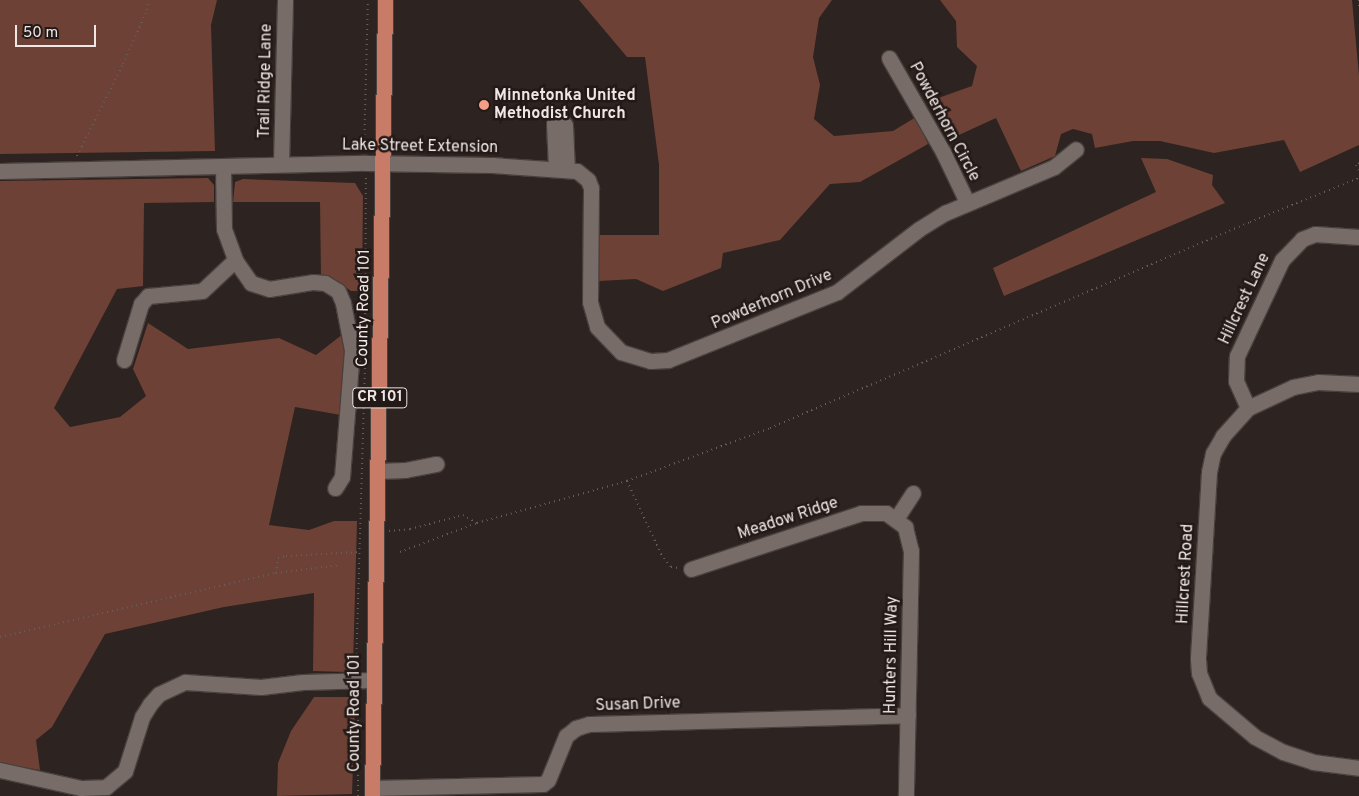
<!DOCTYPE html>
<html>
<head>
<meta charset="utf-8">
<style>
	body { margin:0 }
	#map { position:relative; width:1359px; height:796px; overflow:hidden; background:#2d2320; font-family:Overpass,sans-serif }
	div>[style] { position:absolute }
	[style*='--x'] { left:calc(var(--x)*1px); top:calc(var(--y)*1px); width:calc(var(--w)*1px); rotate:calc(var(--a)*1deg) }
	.green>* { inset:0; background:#6d4135 }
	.path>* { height:2px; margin-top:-1px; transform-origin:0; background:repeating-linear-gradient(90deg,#675e5b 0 1px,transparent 0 5px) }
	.roads { filter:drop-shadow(1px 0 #49413e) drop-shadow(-1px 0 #49413e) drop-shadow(0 1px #49413e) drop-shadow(0 -1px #49413e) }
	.minor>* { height:15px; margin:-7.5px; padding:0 7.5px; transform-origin:7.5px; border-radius:7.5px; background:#786c68 }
	.major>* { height:15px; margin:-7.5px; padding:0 7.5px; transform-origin:7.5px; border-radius:7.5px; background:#c87c67 }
	.dots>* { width:14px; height:14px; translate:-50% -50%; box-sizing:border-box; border:2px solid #231916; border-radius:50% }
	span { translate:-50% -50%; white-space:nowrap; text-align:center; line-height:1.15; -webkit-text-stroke:5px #231916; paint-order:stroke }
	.shield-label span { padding:1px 4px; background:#231916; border:1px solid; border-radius:4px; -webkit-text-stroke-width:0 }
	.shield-label { font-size:15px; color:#eee7e5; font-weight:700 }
	.street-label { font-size:16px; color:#eee7e5 }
	.poi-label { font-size:16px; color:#eee7e5; font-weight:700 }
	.left { translate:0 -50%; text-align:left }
	.scale { position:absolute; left:15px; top:25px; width:81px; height:22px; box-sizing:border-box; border:2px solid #eee7e5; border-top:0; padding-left:6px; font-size:15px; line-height:18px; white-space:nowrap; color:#eee7e5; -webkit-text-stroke:4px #231916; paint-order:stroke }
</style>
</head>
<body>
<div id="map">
	<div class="green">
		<i style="clip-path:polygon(0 0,217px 0,211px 25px,215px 151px,0 154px)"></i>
		<i style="clip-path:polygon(579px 0,832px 0,819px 18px,813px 57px,820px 85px,814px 119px,834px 136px,893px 131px,916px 117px,928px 144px,860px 182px,830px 184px,780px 240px,723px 253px,721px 268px,663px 291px,636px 279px,599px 281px,598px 235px,659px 235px,659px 165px,645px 57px,627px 57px)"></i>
		<i style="clip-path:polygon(940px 0,1352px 0,1359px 75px,1359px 145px,1300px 172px,1284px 140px,1214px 153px,1160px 141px,1133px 141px,1095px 148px,1092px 134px,1073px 129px,1061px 134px,1055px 156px,1021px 171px,996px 118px,948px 140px,927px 102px,972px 86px,977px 66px,957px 47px,956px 21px)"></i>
		<i style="clip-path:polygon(1141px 158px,1167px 159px,1213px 175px,1212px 185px,1225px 203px,1004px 296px,993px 268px,1156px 192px)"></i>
		<i style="clip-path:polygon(208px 178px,214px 185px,214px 202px,144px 203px,143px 286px,117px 289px,54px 408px,70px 427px,120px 417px,146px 396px,133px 369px,148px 323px,188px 349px,279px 338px,316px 355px,343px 334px,345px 352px,341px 415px,295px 407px,269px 525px,309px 530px,334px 521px,357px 521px,353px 666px,347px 672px,313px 671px,314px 593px,224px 607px,105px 634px,52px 727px,36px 740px,40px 770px,0 763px,0 181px)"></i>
		<i style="clip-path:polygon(243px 179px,355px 183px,363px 196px,362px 291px,351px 291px,335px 280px,321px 277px,320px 202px,233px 202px,235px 182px)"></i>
		<i style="clip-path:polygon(314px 697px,351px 697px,355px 706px,352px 794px,277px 796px,278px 763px,291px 731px)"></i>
	</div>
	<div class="path">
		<i style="--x:1359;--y:0;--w:9;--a:90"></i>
		<i style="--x:364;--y:150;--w:150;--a:-88.5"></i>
		<i style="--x:77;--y:156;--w:103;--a:-63.4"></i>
		<i style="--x:123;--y:64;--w:59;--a:-66"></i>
		<i style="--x:147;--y:10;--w:10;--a:-84"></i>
		<i style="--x:1359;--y:163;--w:4;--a:146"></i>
		<i style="--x:1356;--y:165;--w:7;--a:63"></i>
		<i style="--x:365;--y:344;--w:167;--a:-89.7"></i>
		<i style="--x:627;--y:481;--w:81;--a:65"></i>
		<i style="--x:661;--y:554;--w:16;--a:52"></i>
		<i style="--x:671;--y:567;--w:8;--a:7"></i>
		<i style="--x:389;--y:531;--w:21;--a:-5"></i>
		<i style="--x:410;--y:529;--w:55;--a:-14.8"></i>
		<i style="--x:463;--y:515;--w:16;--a:30"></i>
		<i style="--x:400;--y:552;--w:82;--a:-20.6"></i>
		<i style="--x:477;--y:523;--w:156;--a:-15.6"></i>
		<i style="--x:627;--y:481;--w:153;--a:-20.3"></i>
		<i style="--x:770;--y:428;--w:522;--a:-23.23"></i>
		<i style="--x:1250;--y:222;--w:118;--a:-22"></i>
		<i style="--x:276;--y:573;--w:15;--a:-82"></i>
		<i style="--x:278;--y:558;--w:8;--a:-14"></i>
		<i style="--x:286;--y:556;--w:75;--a:-3.1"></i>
		<i style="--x:0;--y:637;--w:283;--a:-13.1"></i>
		<i style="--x:276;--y:573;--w:64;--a:-7.1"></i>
		<i style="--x:356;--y:669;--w:302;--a:-88.3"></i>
		<i style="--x:358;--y:796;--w:102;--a:-90"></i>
	</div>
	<div class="roads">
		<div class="minor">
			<i style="--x:889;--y:58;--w:108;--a:60.1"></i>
			<i style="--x:943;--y:152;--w:55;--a:64.4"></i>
			<i style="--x:281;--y:164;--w:164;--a:-88.6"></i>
			<i style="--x:223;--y:166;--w:63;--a:89.1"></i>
			<i style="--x:224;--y:229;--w:33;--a:70"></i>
			<i style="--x:235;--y:260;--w:28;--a:55"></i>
			<i style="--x:251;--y:283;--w:19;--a:18"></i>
			<i style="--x:269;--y:289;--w:45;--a:-9"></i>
			<i style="--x:313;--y:282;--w:12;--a:5"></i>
			<i style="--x:325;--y:283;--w:15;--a:32"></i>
			<i style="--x:338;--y:291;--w:13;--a:67"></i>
			<i style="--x:343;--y:303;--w:48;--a:79.2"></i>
			<i style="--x:352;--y:350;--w:127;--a:94.5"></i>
			<i style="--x:342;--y:477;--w:13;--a:122"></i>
			<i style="--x:556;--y:168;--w:44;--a:-92.6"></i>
			<i style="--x:554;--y:124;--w:9;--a:-63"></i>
			<i style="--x:558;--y:116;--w:11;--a:52"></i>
			<i style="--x:565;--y:125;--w:45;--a:87.5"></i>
			<i style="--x:0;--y:171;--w:366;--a:-1.3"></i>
			<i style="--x:366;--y:163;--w:126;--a:0.9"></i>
			<i style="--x:492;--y:165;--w:85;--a:4"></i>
			<i style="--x:577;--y:171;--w:14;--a:39"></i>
			<i style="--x:588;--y:180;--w:9;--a:69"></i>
			<i style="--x:591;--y:188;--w:114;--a:90.5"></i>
			<i style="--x:590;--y:302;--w:26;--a:74"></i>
			<i style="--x:597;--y:327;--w:35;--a:46"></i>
			<i style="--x:621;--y:352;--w:31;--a:17"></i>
			<i style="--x:651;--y:361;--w:17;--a:-3"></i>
			<i style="--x:668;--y:360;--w:182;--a:-21.9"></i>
			<i style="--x:837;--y:292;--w:103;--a:-37.5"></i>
			<i style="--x:919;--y:229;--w:31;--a:-32"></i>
			<i style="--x:945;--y:213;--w:118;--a:-22.9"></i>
			<i style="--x:1054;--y:167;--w:28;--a:-39"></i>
			<i style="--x:124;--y:360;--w:59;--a:-73.1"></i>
			<i style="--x:141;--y:304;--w:11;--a:-49"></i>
			<i style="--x:148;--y:296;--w:54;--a:-5.3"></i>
			<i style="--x:202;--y:291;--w:45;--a:-43.2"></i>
			<i style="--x:1359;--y:384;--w:41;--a:-177.2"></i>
			<i style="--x:1318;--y:382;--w:25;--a:169"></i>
			<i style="--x:1293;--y:387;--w:50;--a:155"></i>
			<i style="--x:1248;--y:408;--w:38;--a:132"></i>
			<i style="--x:1223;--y:436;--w:20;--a:120"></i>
			<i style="--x:1213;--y:453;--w:19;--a:102"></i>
			<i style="--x:1209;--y:472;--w:187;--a:93.4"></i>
			<i style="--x:1198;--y:659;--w:14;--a:86"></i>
			<i style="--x:1199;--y:673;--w:27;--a:68"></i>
			<i style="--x:1209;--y:698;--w:60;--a:40.3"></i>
			<i style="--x:1255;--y:737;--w:32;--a:28"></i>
			<i style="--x:1283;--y:752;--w:32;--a:18"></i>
			<i style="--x:1313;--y:762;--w:46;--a:7.4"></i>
			<i style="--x:1248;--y:408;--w:30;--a:-114"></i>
			<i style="--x:1236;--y:381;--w:25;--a:-88"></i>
			<i style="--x:1237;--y:356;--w:106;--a:-64.9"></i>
			<i style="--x:1282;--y:260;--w:29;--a:-46"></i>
			<i style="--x:1302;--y:239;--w:14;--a:-21"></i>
			<i style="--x:1315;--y:234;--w:44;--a:3.9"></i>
			<i style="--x:377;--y:471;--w:28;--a:-2"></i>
			<i style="--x:405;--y:470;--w:32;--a:-11"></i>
			<i style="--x:896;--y:519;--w:31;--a:-57"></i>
			<i style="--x:691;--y:569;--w:179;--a:-18.2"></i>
			<i style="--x:861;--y:513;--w:25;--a:0"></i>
			<i style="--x:886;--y:513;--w:24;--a:36"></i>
			<i style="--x:905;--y:527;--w:25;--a:76"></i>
			<i style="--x:911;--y:551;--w:245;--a:91.2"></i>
			<i style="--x:0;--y:770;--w:83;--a:12.5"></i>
			<i style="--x:81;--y:788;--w:25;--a:-2"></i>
			<i style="--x:106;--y:787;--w:25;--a:-40"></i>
			<i style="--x:125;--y:771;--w:57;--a:-72.5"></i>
			<i style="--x:142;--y:717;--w:15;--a:-58"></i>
			<i style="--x:150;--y:704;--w:13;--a:-48"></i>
			<i style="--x:159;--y:694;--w:29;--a:-25"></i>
			<i style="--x:185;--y:682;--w:76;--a:3.8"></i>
			<i style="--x:261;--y:687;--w:42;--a:-6.8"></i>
			<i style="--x:303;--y:682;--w:69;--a:-1.7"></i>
			<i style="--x:372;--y:788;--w:171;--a:-1.3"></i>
			<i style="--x:543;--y:784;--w:6;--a:-39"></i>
			<i style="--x:548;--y:780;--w:48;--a:-67.8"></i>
			<i style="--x:566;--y:736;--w:13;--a:-39"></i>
			<i style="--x:576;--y:728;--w:14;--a:-17"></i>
			<i style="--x:589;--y:724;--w:319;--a:-1.6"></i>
		</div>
		<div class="major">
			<i style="--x:372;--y:796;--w:796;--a:-89.06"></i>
		</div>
	</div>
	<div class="dots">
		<i style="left:484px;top:105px;background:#f49e87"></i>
	</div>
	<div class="shield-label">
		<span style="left:380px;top:398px">CR 101</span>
	</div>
	<div class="street-label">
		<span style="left:266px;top:81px;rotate:-89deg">Trail Ridge Lane</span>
		<span style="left:944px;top:122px;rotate:62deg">Powderhorn Circle</span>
		<span style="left:420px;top:147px;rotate:1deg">Lake Street Extension</span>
		<span style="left:1245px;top:299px;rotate:-65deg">Hillcrest Lane</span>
		<span style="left:772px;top:300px;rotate:-23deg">Powderhorn Drive</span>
		<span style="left:364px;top:308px;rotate:-89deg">County Road 101</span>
		<span style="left:788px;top:519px;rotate:-18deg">Meadow Ridge</span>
		<span style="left:1186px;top:574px;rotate:-87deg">Hillcrest Road</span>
		<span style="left:892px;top:655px;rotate:-89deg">Hunters Hill Way</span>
		<span style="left:638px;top:705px;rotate:-2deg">Susan Drive</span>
		<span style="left:355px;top:713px;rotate:-90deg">County Road 101</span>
	</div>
	<div class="poi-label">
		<span class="left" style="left:494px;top:105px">Minnetonka United<br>Methodist Church</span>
	</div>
	<div class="scale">50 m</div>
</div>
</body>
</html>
